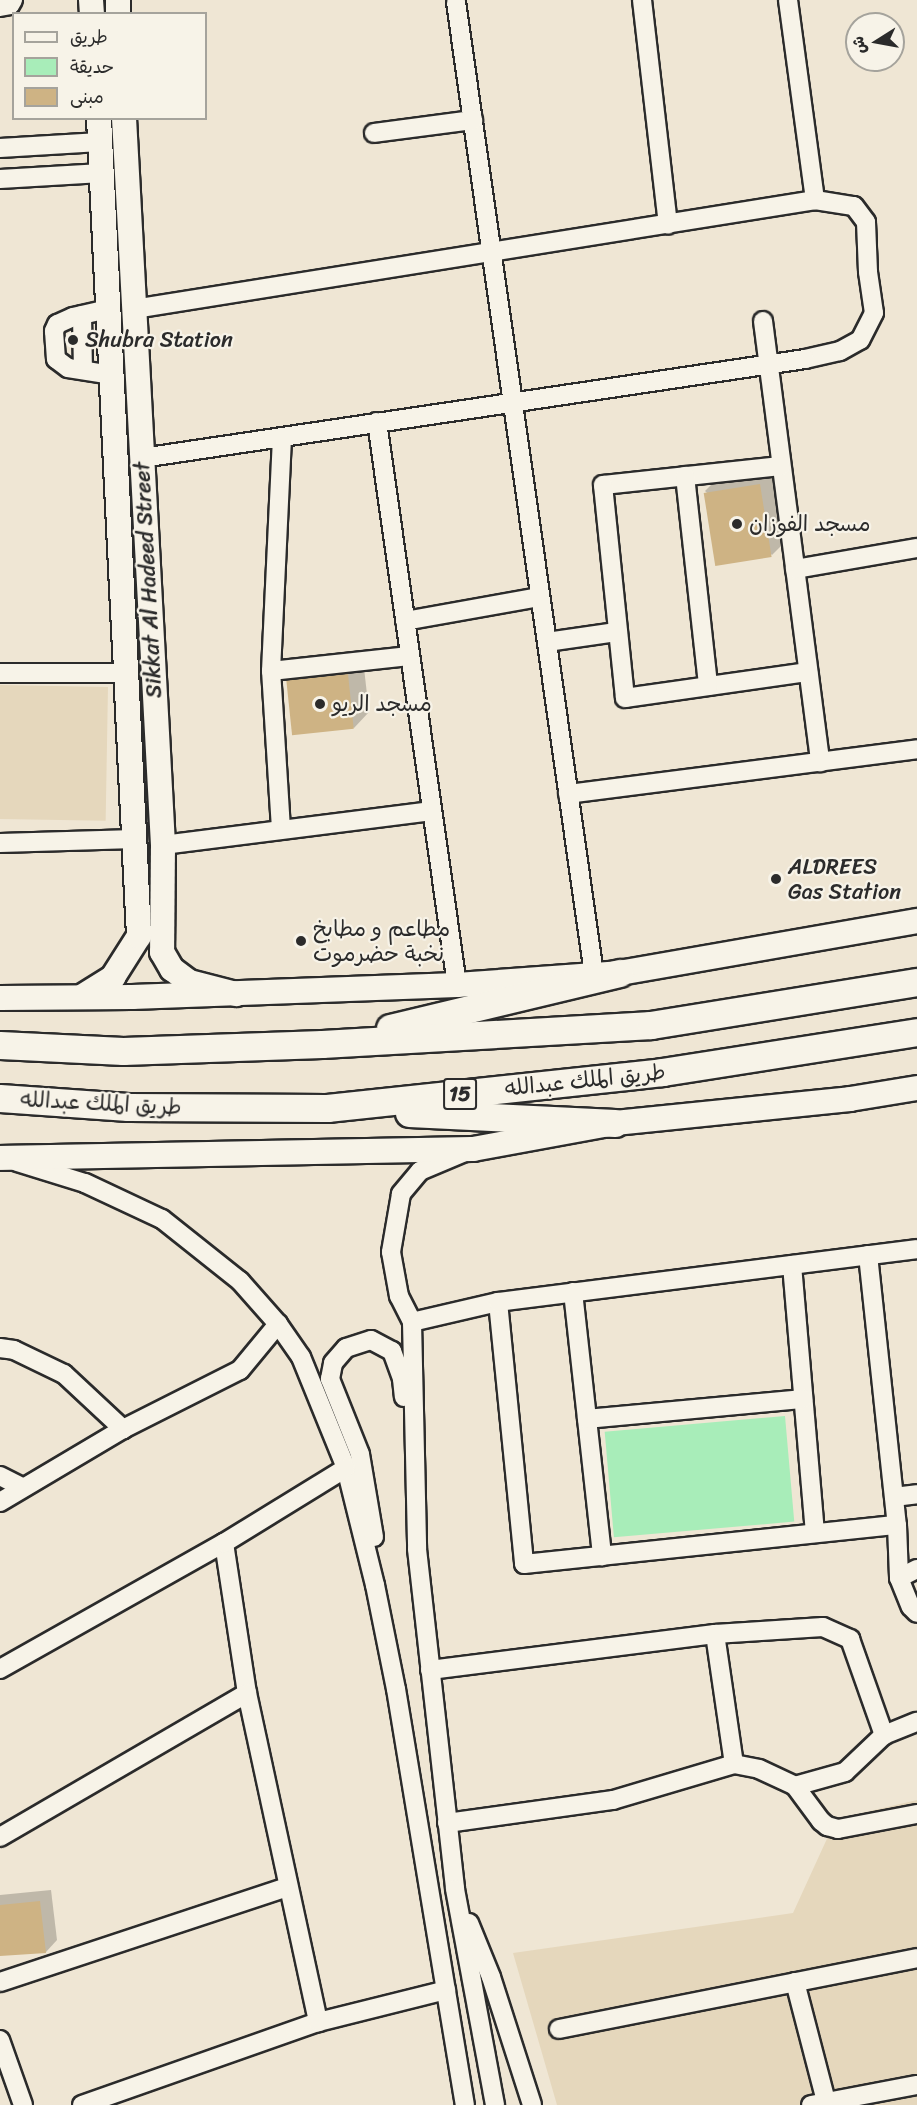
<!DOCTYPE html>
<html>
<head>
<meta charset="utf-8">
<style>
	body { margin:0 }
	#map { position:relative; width:917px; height:2105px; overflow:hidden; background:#efe6d4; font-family:Sriracha,"Playpen Sans Arabic",sans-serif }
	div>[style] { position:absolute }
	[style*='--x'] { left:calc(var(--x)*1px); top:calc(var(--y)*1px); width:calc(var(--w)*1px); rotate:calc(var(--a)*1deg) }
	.built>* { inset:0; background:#e5d7bc; transform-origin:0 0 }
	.green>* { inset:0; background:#a8edb9; transform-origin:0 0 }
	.shadow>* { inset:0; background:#0003 }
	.building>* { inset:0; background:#ceb384; transform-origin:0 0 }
	.roads { filter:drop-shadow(2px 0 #2b2b2b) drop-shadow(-2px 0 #2b2b2b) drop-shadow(0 2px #2b2b2b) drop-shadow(0 -2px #2b2b2b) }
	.minor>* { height:18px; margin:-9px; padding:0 9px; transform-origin:9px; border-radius:9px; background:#f7f3e8 }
	.major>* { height:24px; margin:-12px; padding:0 12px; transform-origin:12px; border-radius:12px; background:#f7f3e8 }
	.highway>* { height:27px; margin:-13.5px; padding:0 13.5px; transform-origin:13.5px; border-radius:13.5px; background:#f7f3e8 }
	.dots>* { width:16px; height:16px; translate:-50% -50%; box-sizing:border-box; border:3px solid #f7f3e8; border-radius:50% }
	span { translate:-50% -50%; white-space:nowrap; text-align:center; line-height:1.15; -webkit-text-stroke:4.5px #f7f3e8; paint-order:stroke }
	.shield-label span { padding:2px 4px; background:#f7f3e8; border:2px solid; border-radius:4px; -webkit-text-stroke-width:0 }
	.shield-label { font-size:21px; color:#2b2b2b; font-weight:700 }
	.poi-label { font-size:22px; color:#2b2b2b }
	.left { translate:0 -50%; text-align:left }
	.street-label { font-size:22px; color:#2b2b2b }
	.legend { position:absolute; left:12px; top:12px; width:195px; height:108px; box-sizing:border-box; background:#f7f3e8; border:2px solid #a5a39c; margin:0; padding:8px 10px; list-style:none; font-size:18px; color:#2b2b2b }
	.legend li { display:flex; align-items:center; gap:12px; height:30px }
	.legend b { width:30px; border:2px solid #a5a39c }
	.north { position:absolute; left:845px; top:12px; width:60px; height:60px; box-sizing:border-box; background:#f7f3e8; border:2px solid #a5a39c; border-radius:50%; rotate:259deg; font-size:16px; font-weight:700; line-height:24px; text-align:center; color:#2b2b2b }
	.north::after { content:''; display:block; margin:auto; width:21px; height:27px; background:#2b2b2b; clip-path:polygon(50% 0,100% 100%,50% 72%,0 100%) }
</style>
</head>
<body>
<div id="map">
	<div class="built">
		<i style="left:0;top:685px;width:108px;height:134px;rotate:1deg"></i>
		<i style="clip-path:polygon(917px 1800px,917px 2105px,557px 2105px,513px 1953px,793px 1913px,836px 1819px)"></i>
	</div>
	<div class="green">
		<i style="left:785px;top:1416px;width:106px;height:181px;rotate:85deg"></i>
	</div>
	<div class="shadow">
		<i style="clip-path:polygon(775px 469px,787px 540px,772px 555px,705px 491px,720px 476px)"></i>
		<i style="clip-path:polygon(363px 659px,369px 712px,354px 728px,288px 681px,303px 666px)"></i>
		<i style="clip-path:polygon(51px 1890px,57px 1940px,46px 1952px,0 1954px,0 1895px)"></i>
	</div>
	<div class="building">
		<i style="left:760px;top:484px;width:74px;height:57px;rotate:81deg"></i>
		<i style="left:348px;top:674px;width:55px;height:62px;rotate:84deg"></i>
		<i style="clip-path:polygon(40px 1901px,46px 1953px,0 1956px,0 1905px)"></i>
	</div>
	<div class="roads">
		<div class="minor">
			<i style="--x:642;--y:0;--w:226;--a:83.4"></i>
			<i style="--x:788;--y:0;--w:202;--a:82.3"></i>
			<i style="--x:456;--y:2;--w:982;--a:81.92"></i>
			<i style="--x:0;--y:7;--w:10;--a:-11"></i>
			<i style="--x:10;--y:5;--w:6;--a:-59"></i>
			<i style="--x:374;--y:133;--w:100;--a:-7.5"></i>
			<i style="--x:0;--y:148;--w:100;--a:-3.4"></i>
			<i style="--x:0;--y:179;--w:102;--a:-3.4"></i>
			<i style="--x:108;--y:309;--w:36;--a:167"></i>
			<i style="--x:73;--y:317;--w:17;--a:156"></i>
			<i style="--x:57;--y:324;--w:8;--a:113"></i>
			<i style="--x:54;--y:331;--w:28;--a:86"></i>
			<i style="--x:56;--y:359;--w:15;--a:37"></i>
			<i style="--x:68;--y:368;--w:45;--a:9"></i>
			<i style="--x:134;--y:309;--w:690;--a:-9.09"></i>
			<i style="--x:815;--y:200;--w:39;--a:9"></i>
			<i style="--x:854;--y:206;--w:20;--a:53"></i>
			<i style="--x:866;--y:222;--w:50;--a:87.7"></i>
			<i style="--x:868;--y:272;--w:41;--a:81.7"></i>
			<i style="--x:874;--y:313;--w:30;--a:117"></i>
			<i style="--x:860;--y:340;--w:23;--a:151"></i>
			<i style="--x:840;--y:351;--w:36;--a:167"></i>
			<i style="--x:805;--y:359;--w:670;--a:171.51"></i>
			<i style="--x:82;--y:315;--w:55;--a:89"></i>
			<i style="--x:763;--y:321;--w:445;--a:82.6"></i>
			<i style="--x:377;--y:422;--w:569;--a:81.91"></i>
			<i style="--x:781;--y:466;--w:179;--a:173.9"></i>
			<i style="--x:603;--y:485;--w:214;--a:84.1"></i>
			<i style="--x:625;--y:698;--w:185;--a:-8.1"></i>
			<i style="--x:685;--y:476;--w:211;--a:83.7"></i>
			<i style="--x:795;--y:569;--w:124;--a:-9.8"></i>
			<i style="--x:405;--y:621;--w:137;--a:-10.1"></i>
			<i style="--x:547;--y:642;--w:70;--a:-8.2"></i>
			<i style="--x:271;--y:671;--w:139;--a:-6.2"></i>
			<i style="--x:0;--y:673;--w:127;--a:0"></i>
			<i style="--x:568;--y:794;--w:352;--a:-7.3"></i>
			<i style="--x:281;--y:829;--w:158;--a:-93.6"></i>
			<i style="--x:271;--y:671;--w:234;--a:-87.3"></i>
			<i style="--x:0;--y:843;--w:135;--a:-1.7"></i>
			<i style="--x:163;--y:845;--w:271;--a:-7.2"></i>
			<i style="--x:465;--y:1152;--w:49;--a:157.1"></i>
			<i style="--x:420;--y:1171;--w:30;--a:130"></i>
			<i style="--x:401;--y:1194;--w:59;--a:99.8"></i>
			<i style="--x:391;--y:1252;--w:45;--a:79.7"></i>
			<i style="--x:399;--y:1296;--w:29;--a:63"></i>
			<i style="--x:412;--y:1322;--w:227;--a:88.7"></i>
			<i style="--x:417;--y:1549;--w:342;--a:83.6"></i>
			<i style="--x:455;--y:1889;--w:220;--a:79.5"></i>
			<i style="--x:17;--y:1162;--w:71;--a:17.2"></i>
			<i style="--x:85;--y:1183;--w:85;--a:25.1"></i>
			<i style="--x:162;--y:1219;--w:100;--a:38.5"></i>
			<i style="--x:240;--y:1281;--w:57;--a:48.5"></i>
			<i style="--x:278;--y:1324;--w:40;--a:55.1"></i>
			<i style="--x:301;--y:1357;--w:120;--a:67.9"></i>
			<i style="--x:346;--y:1468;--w:121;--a:76.1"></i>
			<i style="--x:375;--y:1585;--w:106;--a:78.6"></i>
			<i style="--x:396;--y:1689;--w:422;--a:80.6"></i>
			<i style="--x:868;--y:1255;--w:272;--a:83.9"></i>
			<i style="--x:897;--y:1525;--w:53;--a:87.8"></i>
			<i style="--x:899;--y:1578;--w:31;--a:68"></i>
			<i style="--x:911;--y:1607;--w:8;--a:45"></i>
			<i style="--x:792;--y:1265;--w:269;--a:85.1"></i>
			<i style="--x:573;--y:1292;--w:266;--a:83.7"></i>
			<i style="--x:498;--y:1302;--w:263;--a:84.3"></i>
			<i style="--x:524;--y:1564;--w:375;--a:-6"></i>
			<i style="--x:412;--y:1322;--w:88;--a:-13.1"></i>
			<i style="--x:498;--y:1302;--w:422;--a:-7.2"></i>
			<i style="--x:0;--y:1348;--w:14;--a:8"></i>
			<i style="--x:14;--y:1350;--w:55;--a:25.6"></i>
			<i style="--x:64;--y:1374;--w:81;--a:43"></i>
			<i style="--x:587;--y:1419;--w:217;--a:-5.3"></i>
			<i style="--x:0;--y:1476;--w:25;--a:27"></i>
			<i style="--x:894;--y:1497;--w:23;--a:-7"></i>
			<i style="--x:0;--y:1502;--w:143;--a:-30.7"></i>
			<i style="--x:123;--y:1429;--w:131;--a:-26.8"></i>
			<i style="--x:240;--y:1370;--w:60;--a:-50.4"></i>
			<i style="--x:374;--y:1537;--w:84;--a:-99.6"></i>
			<i style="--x:360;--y:1454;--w:81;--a:-111.8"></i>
			<i style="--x:330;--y:1379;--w:16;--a:-79"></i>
			<i style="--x:333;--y:1363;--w:20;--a:-49"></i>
			<i style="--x:346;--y:1348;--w:26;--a:-18"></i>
			<i style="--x:371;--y:1340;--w:24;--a:28"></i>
			<i style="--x:392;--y:1351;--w:30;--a:70"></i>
			<i style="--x:402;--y:1379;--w:18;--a:84"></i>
			<i style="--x:224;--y:1543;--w:152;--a:81.3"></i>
			<i style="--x:247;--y:1693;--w:337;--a:77.8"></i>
			<i style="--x:899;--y:1578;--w:20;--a:-27"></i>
			<i style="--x:715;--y:1634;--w:131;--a:81.7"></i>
			<i style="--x:0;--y:1669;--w:257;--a:-29.4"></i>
			<i style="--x:224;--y:1543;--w:143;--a:-31.6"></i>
			<i style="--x:430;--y:1670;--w:287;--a:-7.2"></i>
			<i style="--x:715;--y:1634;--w:108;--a:-3.7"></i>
			<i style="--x:823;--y:1627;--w:30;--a:24"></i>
			<i style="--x:850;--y:1639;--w:102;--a:70.5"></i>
			<i style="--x:795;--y:1786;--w:44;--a:53.4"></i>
			<i style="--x:821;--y:1821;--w:8;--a:40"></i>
			<i style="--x:827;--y:1826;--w:11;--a:15"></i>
			<i style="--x:838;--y:1829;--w:80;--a:-10.8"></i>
			<i style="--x:447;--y:1823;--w:168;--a:-7.9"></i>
			<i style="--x:613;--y:1800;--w:126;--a:-16.6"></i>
			<i style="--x:734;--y:1764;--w:25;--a:11"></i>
			<i style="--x:759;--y:1769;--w:40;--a:25"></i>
			<i style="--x:795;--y:1786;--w:52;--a:-15.6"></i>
			<i style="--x:845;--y:1772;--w:54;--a:-43.5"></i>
			<i style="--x:884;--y:1735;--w:35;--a:-22"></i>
			<i style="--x:0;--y:1837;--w:286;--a:-30.2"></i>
			<i style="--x:469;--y:1923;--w:58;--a:67.8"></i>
			<i style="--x:491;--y:1977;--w:134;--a:72.2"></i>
			<i style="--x:0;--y:1982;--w:302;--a:-18.3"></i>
			<i style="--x:795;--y:1982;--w:127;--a:75.4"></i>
			<i style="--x:559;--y:2029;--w:365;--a:-11.2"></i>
			<i style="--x:0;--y:2040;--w:69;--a:70.5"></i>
			<i style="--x:82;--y:2105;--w:250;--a:-19.4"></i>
			<i style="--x:318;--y:2022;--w:132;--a:-14"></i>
			<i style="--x:811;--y:2105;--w:108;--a:-10.7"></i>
		</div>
		<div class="major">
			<i style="--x:91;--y:0;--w:14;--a:86"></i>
			<i style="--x:118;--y:0;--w:14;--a:90"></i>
			<i style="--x:124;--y:118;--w:728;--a:86.93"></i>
			<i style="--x:163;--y:845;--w:107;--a:90.5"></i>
			<i style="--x:162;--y:952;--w:20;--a:60"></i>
			<i style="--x:172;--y:969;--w:21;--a:37"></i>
			<i style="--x:189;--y:982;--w:49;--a:14.3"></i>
			<i style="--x:83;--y:996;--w:36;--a:-32"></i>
			<i style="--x:113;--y:977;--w:49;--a:-57.6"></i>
			<i style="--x:139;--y:936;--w:819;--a:-92.8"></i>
			<i style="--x:0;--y:998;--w:132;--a:-0.4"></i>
			<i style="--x:132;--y:997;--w:325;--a:-2.1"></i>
			<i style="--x:457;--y:985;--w:162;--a:-4.2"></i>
			<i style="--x:619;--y:973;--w:303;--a:-9.9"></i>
			<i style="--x:0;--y:1158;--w:473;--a:-1.1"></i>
			<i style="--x:473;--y:1149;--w:144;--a:-10.4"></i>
			<i style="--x:615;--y:1123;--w:236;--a:-5.8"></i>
			<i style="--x:850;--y:1099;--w:68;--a:-9.3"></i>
		</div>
		<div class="highway">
			<i style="--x:390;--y:1028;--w:236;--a:-13.5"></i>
			<i style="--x:0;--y:1045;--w:123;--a:2.8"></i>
			<i style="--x:123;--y:1051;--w:199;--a:-2"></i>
			<i style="--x:322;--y:1044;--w:330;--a:-3.3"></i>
			<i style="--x:651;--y:1025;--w:269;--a:-9.2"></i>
			<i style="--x:0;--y:1098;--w:128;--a:4"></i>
			<i style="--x:128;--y:1107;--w:199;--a:0.3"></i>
			<i style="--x:327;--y:1108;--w:337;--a:-6.1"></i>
			<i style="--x:662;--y:1072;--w:258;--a:-8.9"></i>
			<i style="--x:409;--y:1113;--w:206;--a:2.8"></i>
		</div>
	</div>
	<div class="dots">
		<i style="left:73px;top:340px;background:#2b2b2b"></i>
		<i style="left:737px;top:524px;background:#2b2b2b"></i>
		<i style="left:320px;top:704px;background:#2b2b2b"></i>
		<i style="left:776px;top:879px;background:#2b2b2b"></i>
		<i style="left:301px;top:941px;background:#2b2b2b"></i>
	</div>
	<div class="shield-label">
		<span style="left:460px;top:1094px">15</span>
	</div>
	<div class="poi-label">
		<span class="left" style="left:85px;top:340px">Shubra Station</span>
		<span class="left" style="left:749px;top:524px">مسجد الفوزان</span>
		<span class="left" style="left:332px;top:704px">مسجد الريو</span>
		<span class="left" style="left:788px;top:879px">ALDREES<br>Gas Station</span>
		<span class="left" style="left:313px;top:941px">مطاعم و مطابخ<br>نخبة حضرموت</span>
	</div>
	<div class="street-label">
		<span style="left:148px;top:580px;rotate:-93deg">Sikkat Al Hadeed Street</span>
		<span style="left:585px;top:1080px;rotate:-6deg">طريق الملك عبدالله</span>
		<span style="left:101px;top:1103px;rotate:3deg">طريق الملك عبدالله</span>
	</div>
	<ul class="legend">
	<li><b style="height:8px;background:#f7f3e8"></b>طريق</li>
	<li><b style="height:16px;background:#a8edb9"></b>حديقة</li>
	<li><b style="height:16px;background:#ceb384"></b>مبنى</li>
	</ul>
	<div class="north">ش</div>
</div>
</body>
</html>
